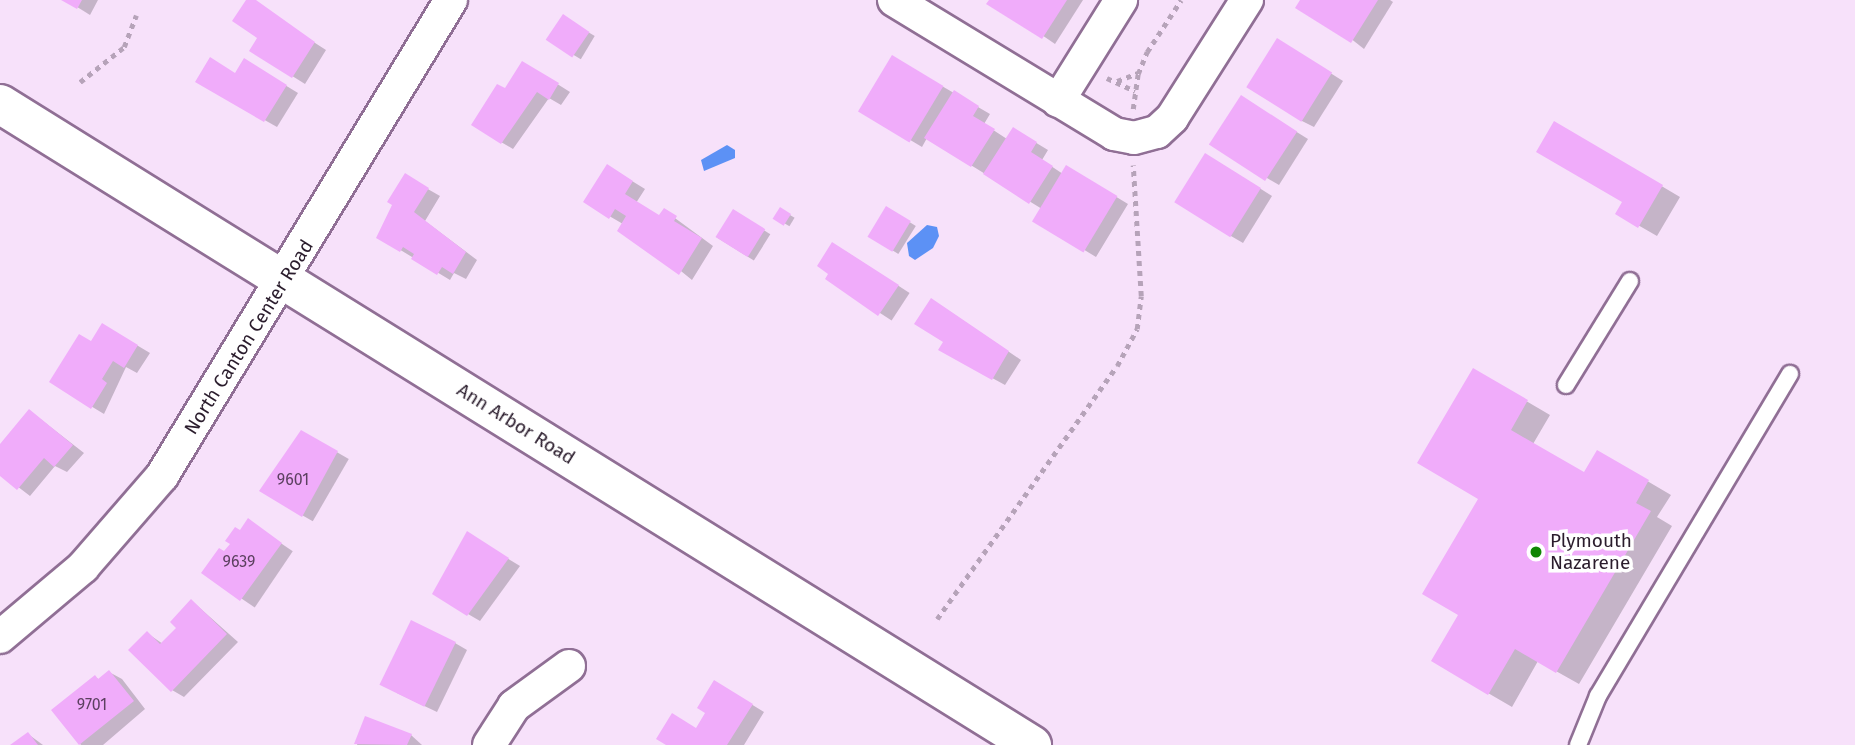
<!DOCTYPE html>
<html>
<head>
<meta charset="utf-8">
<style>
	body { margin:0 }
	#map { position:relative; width:1855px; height:745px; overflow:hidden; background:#f7e1fa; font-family:"Fira Sans",sans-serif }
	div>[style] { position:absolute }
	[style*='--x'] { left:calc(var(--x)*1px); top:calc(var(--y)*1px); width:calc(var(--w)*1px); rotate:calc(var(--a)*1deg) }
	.water>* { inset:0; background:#5c91f5 }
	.shadow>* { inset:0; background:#0003; transform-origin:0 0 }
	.building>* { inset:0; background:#f0acfa; transform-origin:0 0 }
	.path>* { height:4.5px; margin-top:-2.25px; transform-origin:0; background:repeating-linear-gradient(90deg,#b6a3b9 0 5px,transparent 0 10px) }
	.roads { filter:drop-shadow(2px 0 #906f95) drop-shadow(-2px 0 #906f95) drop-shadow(0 2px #906f95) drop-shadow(0 -2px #906f95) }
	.lane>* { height:16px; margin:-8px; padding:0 8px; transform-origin:8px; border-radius:8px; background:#fff }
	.street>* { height:32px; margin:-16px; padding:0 16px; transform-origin:16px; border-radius:16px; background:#fff }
	.secondary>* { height:38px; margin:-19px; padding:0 19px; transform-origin:19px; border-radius:19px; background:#fff }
	.dots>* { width:19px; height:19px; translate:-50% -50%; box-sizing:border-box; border:4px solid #fff; border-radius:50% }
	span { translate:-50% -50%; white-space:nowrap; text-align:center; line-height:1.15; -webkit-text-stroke:7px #fff; paint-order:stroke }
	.number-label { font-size:16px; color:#5c4060 }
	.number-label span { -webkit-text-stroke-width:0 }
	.street-label { font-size:19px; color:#2a1c2c }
	.poi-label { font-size:19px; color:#2a1c2c }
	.left { translate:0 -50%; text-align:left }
</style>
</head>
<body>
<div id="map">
	<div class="water">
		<i style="clip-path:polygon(727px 145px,735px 150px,735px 158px,704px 171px,701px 160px)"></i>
		<i style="clip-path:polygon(927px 225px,937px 227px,939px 236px,933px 248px,915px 260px,909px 256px,907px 243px)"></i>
	</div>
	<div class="shadow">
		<i style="clip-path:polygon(66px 0,98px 0,90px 15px)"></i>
		<i style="clip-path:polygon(248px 0,326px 50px,305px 84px,251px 50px,260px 37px)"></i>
		<i style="clip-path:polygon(991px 0,1083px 0,1055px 44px)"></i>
		<i style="clip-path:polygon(1302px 0,1390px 0,1393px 2px,1364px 49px)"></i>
		<i style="left:563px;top:17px;width:37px;height:27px;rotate:31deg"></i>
		<i style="clip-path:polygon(1289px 47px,1343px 81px,1314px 127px,1302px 121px)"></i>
		<i style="clip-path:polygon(892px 57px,990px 114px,984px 124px,1007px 139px,1013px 129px,1048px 150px,1042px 160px,1063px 174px,1067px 167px,1128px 204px,1096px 257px,1035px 220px,1042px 209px,927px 138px,922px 147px,860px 110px)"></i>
		<i style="clip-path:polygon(257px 68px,298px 93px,277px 127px,197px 82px)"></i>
		<i style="clip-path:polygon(535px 70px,570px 92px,561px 105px,549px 98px,513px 149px,501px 142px,506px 91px)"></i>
		<i style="clip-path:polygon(1253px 105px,1308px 139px,1279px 185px,1267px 178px)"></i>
		<i style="clip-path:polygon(1555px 123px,1680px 197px,1657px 236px,1617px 213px,1624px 202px)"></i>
		<i style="clip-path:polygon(1218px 162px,1272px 196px,1243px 243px,1231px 236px)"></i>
		<i style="clip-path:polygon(619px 173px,645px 189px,636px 203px,660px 217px,664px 210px,713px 246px,692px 280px,623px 224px,585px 202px)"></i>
		<i style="clip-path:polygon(405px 176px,440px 196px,425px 221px,477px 260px,466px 279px,454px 273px,450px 280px,379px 237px)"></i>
		<i style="left:887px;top:208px;width:34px;height:33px;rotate:32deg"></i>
		<i style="left:780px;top:209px;width:17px;height:10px;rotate:31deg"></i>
		<i style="left:733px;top:211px;width:44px;height:31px;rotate:32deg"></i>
		<i style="left:845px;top:251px;width:77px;height:33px;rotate:33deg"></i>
		<i style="clip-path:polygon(943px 307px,1021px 360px,1005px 385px,941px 350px,946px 342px)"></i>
		<i style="clip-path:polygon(103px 325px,150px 353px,137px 373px,126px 367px,104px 414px,51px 382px,92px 343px)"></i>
		<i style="clip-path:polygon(1473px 370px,1550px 415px,1533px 444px,1584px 474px,1620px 465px,1671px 495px,1657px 517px,1672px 526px,1579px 684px,1538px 661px,1512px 707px,1433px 661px,1460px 614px,1480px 498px)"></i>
		<i style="clip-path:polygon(30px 411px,84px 453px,67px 472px,55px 466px,30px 496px,0 473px,0 446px)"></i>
		<i style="left:302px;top:432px;width:54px;height:72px;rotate:30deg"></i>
		<i style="left:248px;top:521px;width:54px;height:68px;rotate:34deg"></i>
		<i style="clip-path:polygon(479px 541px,520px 566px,480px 621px,468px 614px)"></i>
		<i style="clip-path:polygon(192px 601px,238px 642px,184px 697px,172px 690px,147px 633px,163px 644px,178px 628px)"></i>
		<i style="clip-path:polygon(455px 643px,467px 650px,437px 712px,397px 693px)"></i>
		<i style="clip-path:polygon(109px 672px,122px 679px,145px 709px,103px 745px,81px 745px,53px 710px,95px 677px,100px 680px)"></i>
		<i style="clip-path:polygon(715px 682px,764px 712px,744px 745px,669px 745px,697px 730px,708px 712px)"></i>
		<i style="clip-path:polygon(366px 718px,411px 735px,422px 745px,357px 745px)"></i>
		<i style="clip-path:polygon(28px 734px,43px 745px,13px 745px)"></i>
	</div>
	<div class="building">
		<i style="clip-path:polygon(61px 0,82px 0,77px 9px)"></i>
		<i style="clip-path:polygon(246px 0,256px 0,315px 42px,292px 78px,249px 51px,257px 38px,232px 21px)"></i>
		<i style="clip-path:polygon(989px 0,1067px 0,1042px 39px,986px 4px)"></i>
		<i style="clip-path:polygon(1300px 0,1378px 0,1351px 43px,1295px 8px)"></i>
		<i style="left:563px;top:14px;width:32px;height:31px;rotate:34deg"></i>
		<i style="left:1277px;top:38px;width:65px;height:58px;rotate:32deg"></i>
		<i style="left:892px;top:55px;width:60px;height:66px;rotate:31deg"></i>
		<i style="clip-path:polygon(210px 57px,235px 73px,244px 58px,287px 85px,264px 122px,195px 82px)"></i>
		<i style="clip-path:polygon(522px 61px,559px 83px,549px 100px,537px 92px,501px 144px,471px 125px,497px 84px,505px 88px)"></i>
		<i style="clip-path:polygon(954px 90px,979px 106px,973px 116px,995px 129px,971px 167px,924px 138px)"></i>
		<i style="left:1241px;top:95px;width:67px;height:59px;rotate:33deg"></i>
		<i style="clip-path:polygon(1554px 121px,1663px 185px,1638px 228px,1615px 214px,1622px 202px,1536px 152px)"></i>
		<i style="clip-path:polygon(1013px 127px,1037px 142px,1031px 152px,1053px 166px,1029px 204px,983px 174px)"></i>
		<i style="left:1205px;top:153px;width:66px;height:58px;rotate:32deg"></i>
		<i style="clip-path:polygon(607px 164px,633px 181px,625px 194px,659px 215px,664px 208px,677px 216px,674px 221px,702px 238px,679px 275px,617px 231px,626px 216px,615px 209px,609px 219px,583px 202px)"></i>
		<i style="left:1066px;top:165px;width:60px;height:66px;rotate:31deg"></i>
		<i style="clip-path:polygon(405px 173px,429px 188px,414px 212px,466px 252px,453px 274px,442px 267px,437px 275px,411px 259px,414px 254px,403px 247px,400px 252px,376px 238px,392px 205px,387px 202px)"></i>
		<i style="left:886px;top:206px;width:29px;height:36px;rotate:31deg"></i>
		<i style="left:780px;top:207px;width:13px;height:14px;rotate:32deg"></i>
		<i style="left:733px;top:209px;width:38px;height:33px;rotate:32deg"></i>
		<i style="clip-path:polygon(832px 242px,899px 285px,878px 316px,825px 279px,828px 274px,817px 266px)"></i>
		<i style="clip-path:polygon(931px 298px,1009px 351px,992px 380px,938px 350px,943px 342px,914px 324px)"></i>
		<i style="clip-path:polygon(102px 323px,138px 345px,124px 368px,113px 361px,102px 379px,107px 383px,91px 409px,49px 382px,79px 334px,91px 341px)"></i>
		<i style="clip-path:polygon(1473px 368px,1528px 400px,1511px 430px,1584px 472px,1597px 450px,1649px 480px,1636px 503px,1651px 511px,1556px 673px,1515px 649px,1488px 695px,1431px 661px,1458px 615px,1422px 594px,1478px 499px,1417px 463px)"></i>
		<i style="clip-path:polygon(29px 409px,73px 445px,54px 467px,44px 458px,17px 490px,0 476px,0 444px)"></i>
		<i style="clip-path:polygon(301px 430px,338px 451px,302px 517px,259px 491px)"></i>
		<i style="clip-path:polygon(248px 518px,282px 543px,240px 601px,201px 573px,219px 548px,224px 551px,230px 544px,225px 541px,235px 527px,240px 530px)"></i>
		<i style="clip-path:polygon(467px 531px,509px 558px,467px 616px,432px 594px)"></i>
		<i style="clip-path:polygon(191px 599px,227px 634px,171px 692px,128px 650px,147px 631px,160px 644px,176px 628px,170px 622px)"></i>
		<i style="left:411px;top:620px;width:50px;height:72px;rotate:26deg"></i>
		<i style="clip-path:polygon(109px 670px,134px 701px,79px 745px,51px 710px,95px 675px,98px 679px)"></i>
		<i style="clip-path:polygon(714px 680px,753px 704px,727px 745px,666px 745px,656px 739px,672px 713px,696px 728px,705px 713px,697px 708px)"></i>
		<i style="clip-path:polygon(365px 716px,412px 734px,407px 745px,354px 744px)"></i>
		<i style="clip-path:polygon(28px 732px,38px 745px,10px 745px)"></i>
	</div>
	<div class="path">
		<i style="--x:1107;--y:78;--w:31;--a:25"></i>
		<i style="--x:1117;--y:81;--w:22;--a:-21"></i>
		<i style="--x:80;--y:82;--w:56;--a:-38.5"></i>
		<i style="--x:124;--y:47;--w:34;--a:-69"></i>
		<i style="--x:1133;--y:109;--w:35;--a:-82"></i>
		<i style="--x:1138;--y:74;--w:24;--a:-68"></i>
		<i style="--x:1147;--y:52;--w:62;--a:-56.8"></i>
		<i style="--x:937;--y:619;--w:310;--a:-54.6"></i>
		<i style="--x:1117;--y:366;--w:42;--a:-61.6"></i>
		<i style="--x:1137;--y:329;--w:33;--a:-83"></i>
		<i style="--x:1141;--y:296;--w:131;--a:-93.5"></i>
	</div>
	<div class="roads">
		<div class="lane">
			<i style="--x:1566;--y:385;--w:122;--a:-58.4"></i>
			<i style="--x:1578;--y:745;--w:53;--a:-67.8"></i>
			<i style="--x:1598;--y:696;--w:375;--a:-59.2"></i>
		</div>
		<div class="street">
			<i style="--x:894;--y:0;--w:258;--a:31.3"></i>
			<i style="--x:1114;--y:134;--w:20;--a:11"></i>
			<i style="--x:1134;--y:138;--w:24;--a:-15"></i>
			<i style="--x:1157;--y:132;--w:21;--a:-43"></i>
			<i style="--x:1172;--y:118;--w:140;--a:-57.6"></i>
			<i style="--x:1058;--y:101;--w:119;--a:-58"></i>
			<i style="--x:0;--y:637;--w:109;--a:-40.1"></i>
			<i style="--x:83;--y:567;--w:121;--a:-49"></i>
			<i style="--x:162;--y:476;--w:557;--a:-58.74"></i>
			<i style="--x:489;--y:745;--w:46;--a:-57.3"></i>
			<i style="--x:514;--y:706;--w:68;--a:-36"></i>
		</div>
		<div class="secondary">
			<i style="--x:0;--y:104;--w:1215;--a:31.85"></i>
		</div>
	</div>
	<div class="dots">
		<i style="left:1536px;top:552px;background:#0f8603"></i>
	</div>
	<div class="number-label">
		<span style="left:293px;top:480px">9601</span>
		<span style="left:239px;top:562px">9639</span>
		<span style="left:92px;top:705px">9701</span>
	</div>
	<div class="street-label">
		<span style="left:249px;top:337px;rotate:-58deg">North Canton Center Road</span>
		<span style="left:516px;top:424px;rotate:32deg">Ann Arbor Road</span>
	</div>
	<div class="poi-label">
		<span class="left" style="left:1550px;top:552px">Plymouth<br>Nazarene</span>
	</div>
</div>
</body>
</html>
